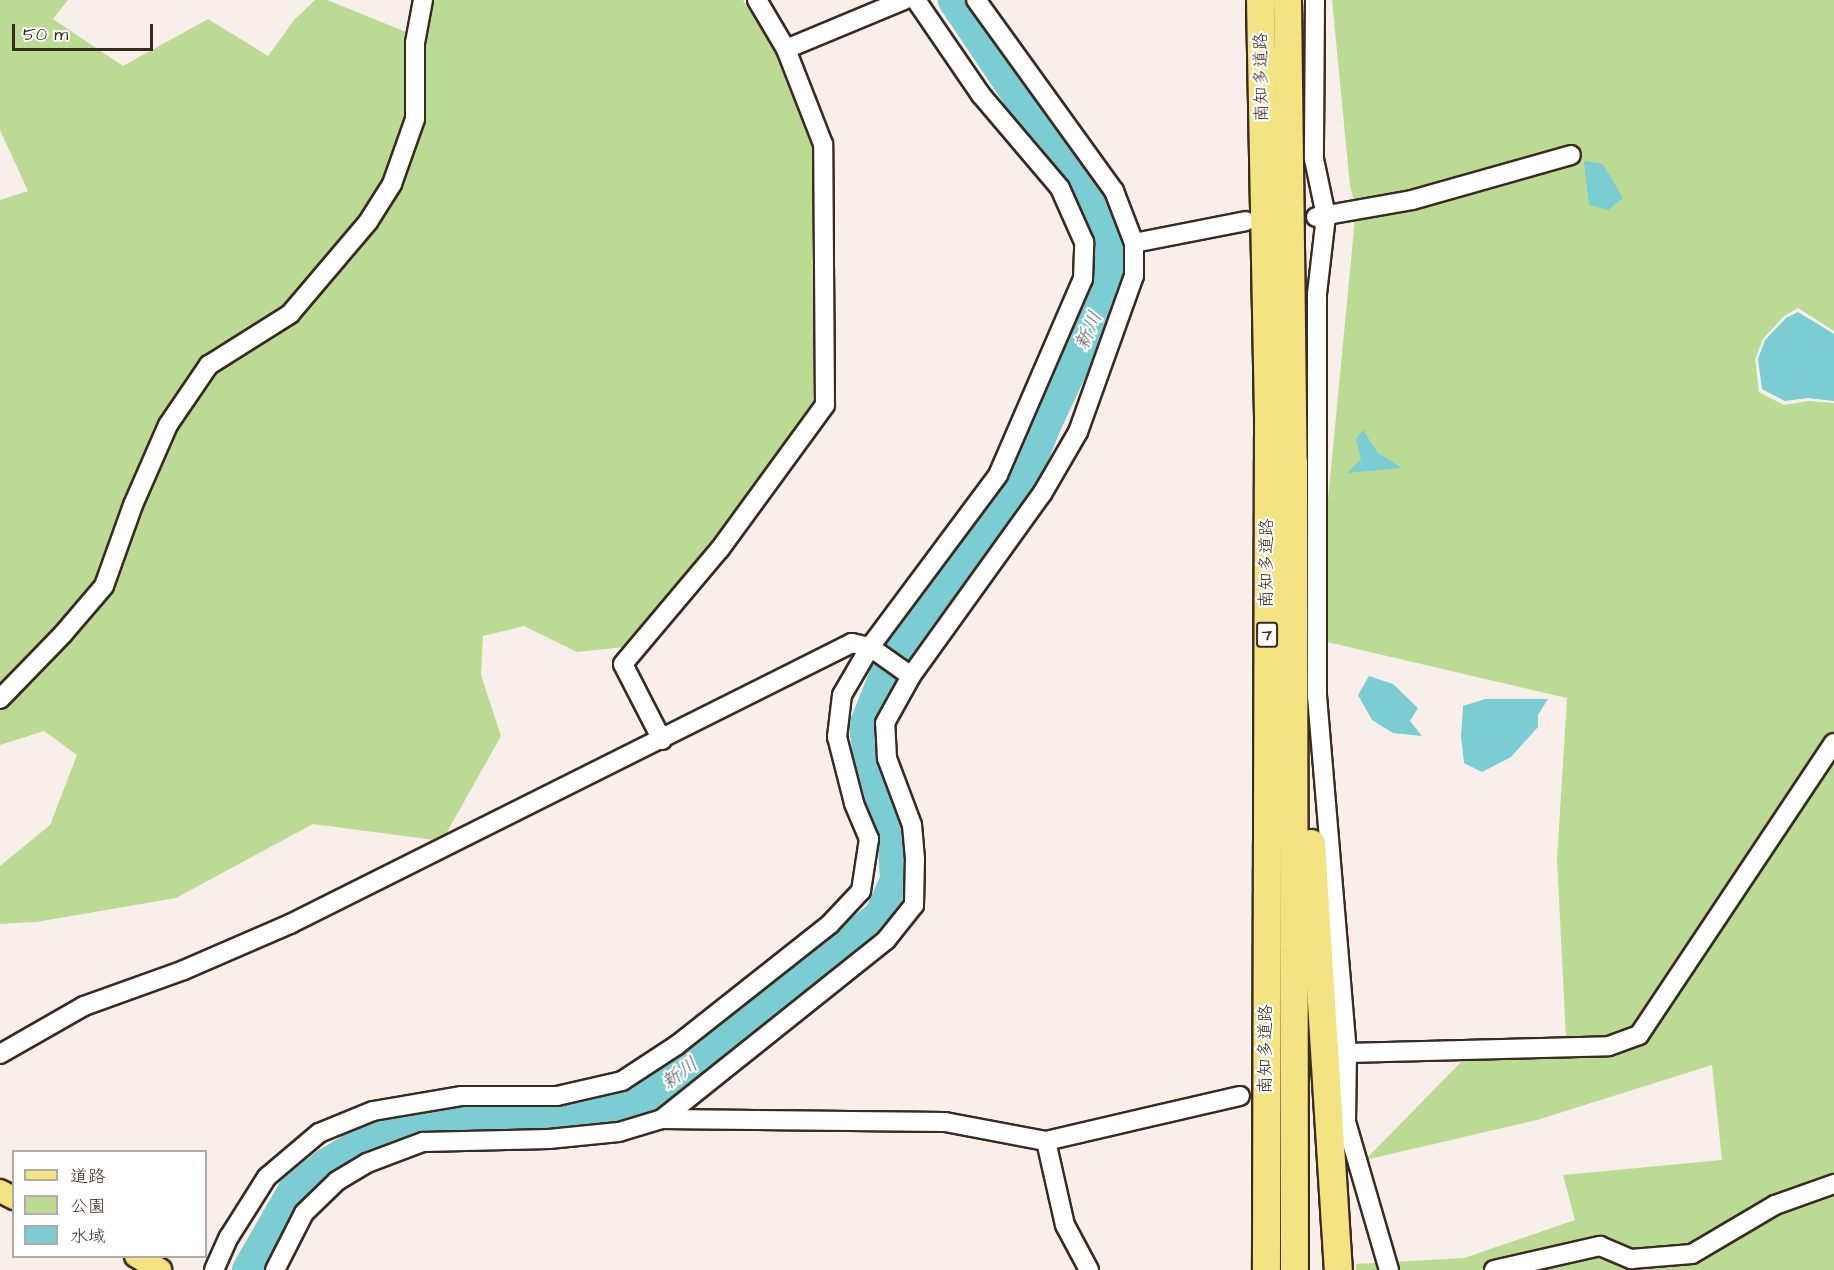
<!DOCTYPE html>
<html>
<head>
<meta charset="utf-8">
<style>
	body { margin:0 }
	#map { position:relative; width:1834px; height:1270px; overflow:hidden; background:#f9efea; font-family:"Architects Daughter","Klee One",sans-serif }
	div>[style] { position:absolute }
	[style*='--x'] { left:calc(var(--x)*1px); top:calc(var(--y)*1px); width:calc(var(--w)*1px); rotate:calc(var(--a)*1deg) }
	.green>* { inset:0; background:#bbdb94 }
	.water>* { inset:0; background:#7bccd3 }
	.river>* { height:34px; margin:-17px; padding:0 17px; transform-origin:17px; border-radius:17px; background:#7bccd3 }
	.roads { filter:drop-shadow(2px 0 #3b2a1e) drop-shadow(-2px 0 #3b2a1e) drop-shadow(0 2px #3b2a1e) drop-shadow(0 -2px #3b2a1e) }
	.minor>* { height:18px; margin:-9px; padding:0 9px; transform-origin:9px; border-radius:9px; background:#fff }
	.major>* { height:22px; margin:-11px; padding:0 11px; transform-origin:11px; border-radius:11px; background:#f4e382 }
	.highway>* { height:27px; margin:-13.5px; padding:0 13.5px; transform-origin:13.5px; border-radius:13.5px; background:#f4e382 }
	span { translate:-50% -50%; white-space:nowrap; text-align:center; line-height:1.15; -webkit-text-stroke:4.5px #fff; paint-order:stroke }
	.shield-label span { padding:2px 4px; background:#fff; border:2px solid; border-radius:4px; -webkit-text-stroke-width:0 }
	.shield-label { font-size:16px; color:#3b2a1e; font-weight:700 }
	.street-label { font-size:18px; color:#3b2a1e }
	.water-label { font-size:20px; color:#4e5b54; font-style:italic }
	.legend { position:absolute; left:12px; top:1150px; width:195px; height:108px; box-sizing:border-box; background:#fff; border:2px solid #b1aaa5; margin:0; padding:8px 10px; list-style:none; font-size:18px; color:#3b2a1e }
	.legend li { display:flex; align-items:center; gap:12px; height:30px }
	.legend b { width:30px; border:2px solid #b1aaa5 }
	.scale { position:absolute; left:12px; top:24px; width:141px; height:27px; box-sizing:border-box; border:3px solid #3b2a1e; border-top:0; padding-left:8px; font-size:18px; line-height:21px; white-space:nowrap; color:#3b2a1e; -webkit-text-stroke:4px #fff; paint-order:stroke }
</style>
</head>
<body>
<div id="map">
	<div class="green">
		<i style="clip-path:polygon(0 0,68px 0,53px 19px,123px 66px,208px 19px,268px 56px,294px 20px,315px 0,327px 0,426px 40px,434px 0,743px 0,774px 49px,814px 152px,814px 400px,708px 549px,625px 647px,577px 652px,524px 626px,483px 636px,481px 675px,501px 736px,442px 841px,313px 824px,176px 898px,36px 922px,0 924px,0 866px,50px 825px,77px 755px,44px 731px,0 745px,0 200px,28px 191px,0 130px)"></i>
		<i style="clip-path:polygon(1332px 0,1834px 0,1834px 331px,1798px 308px,1784px 316px,1763px 339px,1755px 359px,1759px 392px,1784px 405px,1808px 401px,1834px 403px,1834px 1270px,1356px 1270px,1356px 1264px,1464px 1258px,1575px 1220px,1563px 1175px,1722px 1160px,1712px 1065px,1537px 1120px,1365px 1160px,1464px 1059px,1567px 1058px,1557px 859px,1567px 698px,1327px 642px,1326px 521px,1356px 208px,1350px 186px)"></i>
	</div>
	<div class="water">
		<i style="clip-path:polygon(1584px 161px,1603px 164px,1623px 198px,1608px 210px,1589px 205px)"></i>
		<i style="clip-path:polygon(1798px 312px,1834px 334px,1834px 401px,1808px 398px,1785px 401px,1762px 389px,1758px 359px,1765px 340px,1786px 318px)"></i>
		<i style="clip-path:polygon(1363px 430px,1378px 453px,1402px 468px,1347px 473px,1361px 459px,1356px 439px)"></i>
		<i style="clip-path:polygon(1369px 676px,1393px 684px,1418px 708px,1410px 721px,1422px 736px,1393px 733px,1372px 720px,1358px 695px)"></i>
		<i style="clip-path:polygon(1485px 699px,1548px 699px,1538px 715px,1538px 727px,1511px 757px,1482px 772px,1464px 763px,1461px 736px,1463px 706px)"></i>
	</div>
	<div class="river">
		<i style="--x:897;--y:658;--w:200;--a:-53.8"></i>
		<i style="--x:1015;--y:497;--w:80;--a:-67.9"></i>
		<i style="--x:1045;--y:423;--w:136;--a:-64.8"></i>
		<i style="--x:1103;--y:300;--w:35;--a:-77"></i>
		<i style="--x:1111;--y:266;--w:35;--a:-97"></i>
		<i style="--x:1107;--y:231;--w:46;--a:-111.6"></i>
		<i style="--x:1090;--y:188;--w:45;--a:-133.2"></i>
		<i style="--x:1059;--y:155;--w:187;--a:-123.9"></i>
		<i style="--x:249;--y:1270;--w:90;--a:-60"></i>
		<i style="--x:294;--y:1192;--w:43;--a:-39.3"></i>
		<i style="--x:327;--y:1165;--w:49;--a:-30.8"></i>
		<i style="--x:369;--y:1140;--w:52;--a:-16.7"></i>
		<i style="--x:419;--y:1125;--w:51;--a:-9.1"></i>
		<i style="--x:469;--y:1117;--w:111;--a:1.5"></i>
		<i style="--x:580;--y:1120;--w:37;--a:-14"></i>
		<i style="--x:616;--y:1111;--w:50;--a:-25"></i>
		<i style="--x:661;--y:1090;--w:280;--a:-38.3"></i>
		<i style="--x:881;--y:916;--w:39;--a:-66"></i>
		<i style="--x:897;--y:880;--w:49;--a:-93.5"></i>
		<i style="--x:894;--y:831;--w:47;--a:-113.8"></i>
		<i style="--x:875;--y:788;--w:63;--a:-98.3"></i>
		<i style="--x:866;--y:726;--w:54;--a:-68.2"></i>
	</div>
	<div class="roads">
		<div class="minor">
			<i style="--x:1315;--y:0;--w:159;--a:90.4"></i>
			<i style="--x:1314;--y:159;--w:58;--a:78.1"></i>
			<i style="--x:1326;--y:216;--w:79;--a:96.6"></i>
			<i style="--x:1317;--y:294;--w:402;--a:90"></i>
			<i style="--x:1317;--y:696;--w:358;--a:85.2"></i>
			<i style="--x:786;--y:49;--w:128;--a:-22.6"></i>
			<i style="--x:1316;--y:217;--w:97;--a:-10"></i>
			<i style="--x:1412;--y:200;--w:165;--a:-15.8"></i>
			<i style="--x:1134;--y:243;--w:114;--a:-11.1"></i>
			<i style="--x:0;--y:699;--w:91;--a:-45.9"></i>
			<i style="--x:63;--y:634;--w:63;--a:-49.5"></i>
			<i style="--x:104;--y:586;--w:86;--a:-70.3"></i>
			<i style="--x:133;--y:505;--w:87;--a:-66.4"></i>
			<i style="--x:168;--y:425;--w:73;--a:-55.7"></i>
			<i style="--x:209;--y:365;--w:96;--a:-32.2"></i>
			<i style="--x:290;--y:314;--w:121;--a:-49.7"></i>
			<i style="--x:368;--y:222;--w:45;--a:-57.7"></i>
			<i style="--x:392;--y:184;--w:69;--a:-70.5"></i>
			<i style="--x:415;--y:119;--w:76;--a:-90"></i>
			<i style="--x:415;--y:43;--w:44;--a:-79.5"></i>
			<i style="--x:662;--y:740;--w:85;--a:-117.2"></i>
			<i style="--x:623;--y:664;--w:150;--a:-49.9"></i>
			<i style="--x:720;--y:549;--w:178;--a:-53.9"></i>
			<i style="--x:825;--y:405;--w:261;--a:-90.4"></i>
			<i style="--x:823;--y:144;--w:102;--a:-111.3"></i>
			<i style="--x:786;--y:49;--w:57;--a:-120.6"></i>
			<i style="--x:0;--y:1054;--w:97;--a:-29.7"></i>
			<i style="--x:84;--y:1006;--w:106;--a:-19.8"></i>
			<i style="--x:184;--y:970;--w:116;--a:-23.5"></i>
			<i style="--x:290;--y:924;--w:628;--a:-26.57"></i>
			<i style="--x:852;--y:643;--w:18;--a:13"></i>
			<i style="--x:870;--y:647;--w:50;--a:35.3"></i>
			<i style="--x:662;--y:1119;--w:287;--a:-38.6"></i>
			<i style="--x:886;--y:940;--w:45;--a:-51.3"></i>
			<i style="--x:914;--y:905;--w:46;--a:-88.8"></i>
			<i style="--x:915;--y:859;--w:34;--a:-95"></i>
			<i style="--x:912;--y:825;--w:72;--a:-110.5"></i>
			<i style="--x:887;--y:758;--w:35;--a:-93"></i>
			<i style="--x:885;--y:723;--w:54;--a:-61"></i>
			<i style="--x:911;--y:676;--w:224;--a:-54.3"></i>
			<i style="--x:1042;--y:494;--w:72;--a:-59.9"></i>
			<i style="--x:1078;--y:432;--w:166;--a:-70.3"></i>
			<i style="--x:1134;--y:276;--w:33;--a:-90"></i>
			<i style="--x:1134;--y:243;--w:56;--a:-111"></i>
			<i style="--x:1114;--y:191;--w:236;--a:-125.8"></i>
			<i style="--x:1046;--y:1141;--w:86;--a:77.3"></i>
			<i style="--x:1065;--y:1225;--w:51;--a:61.9"></i>
			<i style="--x:214;--y:1270;--w:36;--a:-66"></i>
			<i style="--x:229;--y:1237;--w:71;--a:-57.7"></i>
			<i style="--x:267;--y:1177;--w:68;--a:-40.2"></i>
			<i style="--x:319;--y:1133;--w:58;--a:-22.2"></i>
			<i style="--x:373;--y:1111;--w:89;--a:-9.7"></i>
			<i style="--x:461;--y:1096;--w:96;--a:0"></i>
			<i style="--x:557;--y:1096;--w:67;--a:-13"></i>
			<i style="--x:622;--y:1081;--w:66;--a:-33.2"></i>
			<i style="--x:677;--y:1045;--w:195;--a:-38.3"></i>
			<i style="--x:830;--y:924;--w:45;--a:-46.8"></i>
			<i style="--x:861;--y:891;--w:53;--a:-81.3"></i>
			<i style="--x:869;--y:839;--w:39;--a:-113"></i>
			<i style="--x:854;--y:803;--w:68;--a:-104.4"></i>
			<i style="--x:837;--y:737;--w:42;--a:-83.2"></i>
			<i style="--x:842;--y:695;--w:56;--a:-59.7"></i>
			<i style="--x:870;--y:647;--w:214;--a:-53.3"></i>
			<i style="--x:998;--y:475;--w:214;--a:-66.6"></i>
			<i style="--x:1083;--y:279;--w:37;--a:-88"></i>
			<i style="--x:1084;--y:242;--w:59;--a:-114"></i>
			<i style="--x:1060;--y:188;--w:122;--a:-130.3"></i>
			<i style="--x:981;--y:95;--w:115;--a:-124.4"></i>
			<i style="--x:275;--y:1270;--w:64;--a:-63"></i>
			<i style="--x:304;--y:1213;--w:46;--a:-44.1"></i>
			<i style="--x:337;--y:1181;--w:35;--a:-31"></i>
			<i style="--x:367;--y:1163;--w:60;--a:-20.6"></i>
			<i style="--x:423;--y:1142;--w:126;--a:-1.4"></i>
			<i style="--x:549;--y:1139;--w:70;--a:-5.7"></i>
			<i style="--x:619;--y:1132;--w:45;--a:-16.8"></i>
			<i style="--x:662;--y:1119;--w:283;--a:0.6"></i>
			<i style="--x:945;--y:1122;--w:103;--a:10.7"></i>
			<i style="--x:1046;--y:1141;--w:199;--a:-13.1"></i>
			<i style="--x:1389;--y:1270;--w:154;--a:-106.2"></i>
			<i style="--x:1346;--y:1122;--w:69;--a:-89.2"></i>
			<i style="--x:1347;--y:1053;--w:262;--a:-1.5"></i>
			<i style="--x:1609;--y:1046;--w:32;--a:-20"></i>
			<i style="--x:1639;--y:1035;--w:351;--a:-56.3"></i>
			<i style="--x:1494;--y:1270;--w:109;--a:-12.8"></i>
			<i style="--x:1600;--y:1246;--w:34;--a:23"></i>
			<i style="--x:1631;--y:1259;--w:61;--a:-4.7"></i>
			<i style="--x:1692;--y:1254;--w:96;--a:-30.6"></i>
			<i style="--x:1775;--y:1205;--w:63;--a:-19.6"></i>
		</div>
		<div class="major">
			<i style="--x:0;--y:1191;--w:16;--a:27"></i>
			<i style="--x:136;--y:1256;--w:28;--a:30"></i>
		</div>
		<div class="highway">
			<i style="--x:1260;--y:0;--w:424;--a:88.9"></i>
			<i style="--x:1268;--y:424;--w:846;--a:90.14"></i>
			<i style="--x:1287;--y:0;--w:462;--a:89.3"></i>
			<i style="--x:1293;--y:462;--w:808;--a:89.93"></i>
			<i style="--x:1311;--y:843;--w:428;--a:86.4"></i>
		</div>
	</div>
	<div class="shield-label">
		<span style="left:1267px;top:635px">7</span>
	</div>
	<div class="street-label">
		<span style="left:1262px;top:77px;rotate:-91deg">南知多道路</span>
		<span style="left:1267px;top:563px;rotate:-90deg">南知多道路</span>
		<span style="left:1266px;top:1049px;rotate:-90deg">南知多道路</span>
	</div>
	<div class="water-label">
		<span style="left:1089px;top:331px;rotate:-66deg">新川</span>
		<span style="left:680px;top:1074px;rotate:-37deg">新川</span>
	</div>
	<ul class="legend">
	<li><b style="height:8px;background:#f4e382"></b>道路</li>
	<li><b style="height:16px;background:#bbdb94"></b>公園</li>
	<li><b style="height:16px;background:#7bccd3"></b>水域</li>
	</ul>
	<div class="scale">50 m</div>
</div>
</body>
</html>
